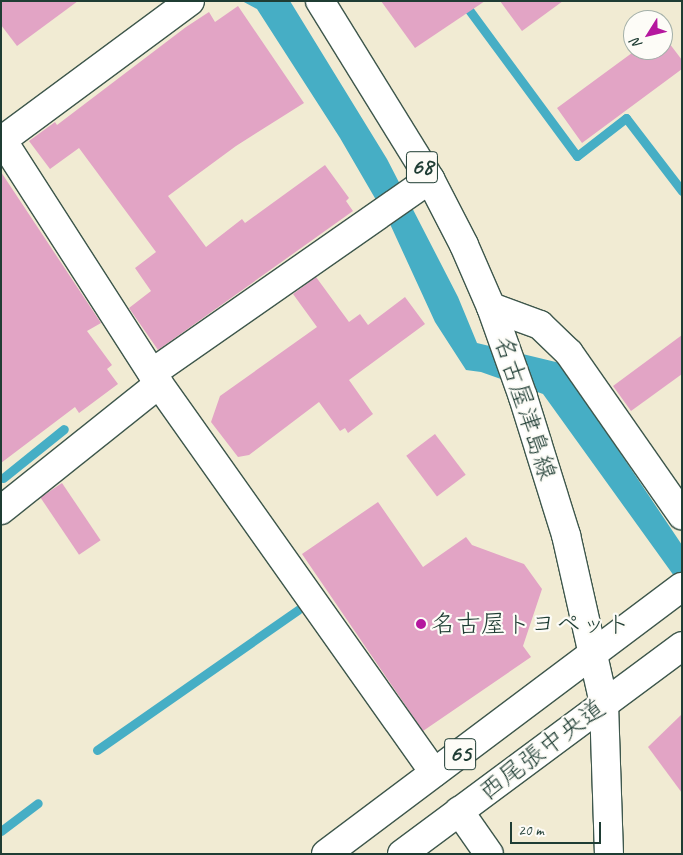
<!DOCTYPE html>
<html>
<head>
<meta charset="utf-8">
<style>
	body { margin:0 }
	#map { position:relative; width:683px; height:855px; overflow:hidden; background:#f1ebd3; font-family:Caveat,"Klee One",sans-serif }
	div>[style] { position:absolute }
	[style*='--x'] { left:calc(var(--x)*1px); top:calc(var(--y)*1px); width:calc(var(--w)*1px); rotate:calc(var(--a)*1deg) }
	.water>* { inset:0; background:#46aec5 }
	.stream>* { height:9px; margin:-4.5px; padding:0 4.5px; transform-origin:4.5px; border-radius:4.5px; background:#46aec5 }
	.building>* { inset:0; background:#e2a4c5; transform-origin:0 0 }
	.roads { filter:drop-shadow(1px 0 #3e574c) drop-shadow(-1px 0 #3e574c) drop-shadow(0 1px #3e574c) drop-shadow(0 -1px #3e574c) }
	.minor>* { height:28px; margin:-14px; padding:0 14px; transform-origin:14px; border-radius:14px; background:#fff }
	.major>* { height:28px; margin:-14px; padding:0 14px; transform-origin:14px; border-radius:14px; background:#fff }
	.dots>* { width:14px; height:14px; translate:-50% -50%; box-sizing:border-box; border:2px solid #fdfcf7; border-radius:50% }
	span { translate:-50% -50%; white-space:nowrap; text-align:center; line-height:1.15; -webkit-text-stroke:4.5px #fdfcf7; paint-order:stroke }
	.shield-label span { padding:1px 4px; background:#fdfcf7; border:1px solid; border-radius:4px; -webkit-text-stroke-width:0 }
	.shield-label { font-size:24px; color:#1f3d34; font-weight:700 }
	.street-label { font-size:25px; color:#1f3d34 }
	.poi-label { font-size:25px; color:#1f3d34 }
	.left { translate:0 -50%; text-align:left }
	.frame { position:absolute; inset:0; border:2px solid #1f3d34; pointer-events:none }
	.north { position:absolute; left:623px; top:10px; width:50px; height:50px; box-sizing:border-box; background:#fdfcf7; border:1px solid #a4b0a9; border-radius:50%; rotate:234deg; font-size:14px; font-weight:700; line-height:20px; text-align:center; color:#1f3d34 }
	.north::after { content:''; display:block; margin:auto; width:18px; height:22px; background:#b5179e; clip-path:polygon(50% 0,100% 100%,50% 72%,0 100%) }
	.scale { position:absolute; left:510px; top:822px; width:91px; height:22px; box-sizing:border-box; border:2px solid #1f3d34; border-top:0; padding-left:6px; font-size:15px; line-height:18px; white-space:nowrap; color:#1f3d34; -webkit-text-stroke:4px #fdfcf7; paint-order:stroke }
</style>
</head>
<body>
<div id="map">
	<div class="water">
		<i style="clip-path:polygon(242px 1px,290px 1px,387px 159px,458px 297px,477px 343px,560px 363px,682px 545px,682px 587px,543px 394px,481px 372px,466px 370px,435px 322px,390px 224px,340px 138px,257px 9px)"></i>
	</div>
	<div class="stream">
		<i style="--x:464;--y:3;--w:190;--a:53.6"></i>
		<i style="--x:577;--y:156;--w:62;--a:-37.8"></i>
		<i style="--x:626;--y:118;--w:92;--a:52.5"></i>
		<i style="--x:3;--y:478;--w:78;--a:-38.8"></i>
		<i style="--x:97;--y:750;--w:245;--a:-34.9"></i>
		<i style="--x:1;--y:831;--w:46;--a:-37.1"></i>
	</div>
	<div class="building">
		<i style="clip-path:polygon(1px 1px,78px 1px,17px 46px,1px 25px)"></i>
		<i style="clip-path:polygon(381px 1px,485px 1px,415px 48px)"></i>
		<i style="clip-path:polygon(500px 1px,563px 1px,522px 31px)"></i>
		<i style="clip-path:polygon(238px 6px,304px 103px,236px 146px,168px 196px,206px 247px,242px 219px,245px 223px,325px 165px,349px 198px,346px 201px,353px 211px,158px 350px,129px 308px,151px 291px,135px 268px,156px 252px,79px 148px,50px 169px,29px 141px,55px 122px,57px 125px,186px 27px,209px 12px,215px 22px)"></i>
		<i style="clip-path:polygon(666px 39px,682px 60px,682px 69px,582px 143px,557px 108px,636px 50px,663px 50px)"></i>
		<i style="clip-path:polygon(1px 172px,101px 323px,87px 331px,112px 365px,107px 369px,118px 384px,79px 413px,75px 407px,1px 463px)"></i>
		<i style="clip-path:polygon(316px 277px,349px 322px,360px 314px,368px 325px,405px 297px,425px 324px,349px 380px,373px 414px,348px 433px,345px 428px,340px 431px,319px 402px,249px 455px,238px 457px,211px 422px,220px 396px,317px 327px,293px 294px)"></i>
		<i style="clip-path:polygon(682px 335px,682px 374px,631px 411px,613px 386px)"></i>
		<i style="left:435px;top:434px;width:51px;height:36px;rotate:53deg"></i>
		<i style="left:62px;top:483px;width:69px;height:26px;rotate:56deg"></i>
		<i style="clip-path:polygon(378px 502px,423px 567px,466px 537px,472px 545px,524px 564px,542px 589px,523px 646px,531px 657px,423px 731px,302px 554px)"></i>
		<i style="clip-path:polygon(682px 714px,682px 793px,648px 747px)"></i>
	</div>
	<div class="roads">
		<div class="minor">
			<i style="--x:1;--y:138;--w:292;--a:57.3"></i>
			<i style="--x:159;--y:384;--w:476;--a:54.7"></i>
			<i style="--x:1;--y:141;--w:235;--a:-36.5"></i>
			<i style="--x:491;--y:307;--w:52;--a:20.2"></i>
			<i style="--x:540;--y:325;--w:40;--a:44"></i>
			<i style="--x:569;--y:353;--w:198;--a:55.1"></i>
			<i style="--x:152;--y:373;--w:339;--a:-34.9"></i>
			<i style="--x:1;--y:510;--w:202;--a:-38.6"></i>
			<i style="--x:459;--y:811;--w:52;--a:55.1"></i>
		</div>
		<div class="major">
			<i style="--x:320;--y:1;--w:209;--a:58.3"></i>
			<i style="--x:430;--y:179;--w:74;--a:62.7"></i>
			<i style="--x:464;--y:245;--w:68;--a:66.5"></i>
			<i style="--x:491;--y:307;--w:96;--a:70.4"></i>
			<i style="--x:523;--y:397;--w:145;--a:72.7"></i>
			<i style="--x:566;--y:535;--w:173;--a:77.3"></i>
			<i style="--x:604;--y:704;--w:150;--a:88.1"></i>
			<i style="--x:326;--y:854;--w:445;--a:-36.9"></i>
			<i style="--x:402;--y:854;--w:349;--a:-36.6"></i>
		</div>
	</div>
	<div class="dots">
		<i style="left:421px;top:624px;background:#b5179e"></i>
	</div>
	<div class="shield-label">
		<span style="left:422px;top:167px">68</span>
		<span style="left:460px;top:754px">65</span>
	</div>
	<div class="street-label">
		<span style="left:525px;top:408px;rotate:72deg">名古屋津島線</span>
		<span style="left:542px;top:750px;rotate:-37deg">西尾張中央道</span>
	</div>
	<div class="poi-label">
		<span class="left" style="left:431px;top:624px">名古屋トヨペット</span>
	</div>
	<div class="frame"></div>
	<div class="north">N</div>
	<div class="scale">20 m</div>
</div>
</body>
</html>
